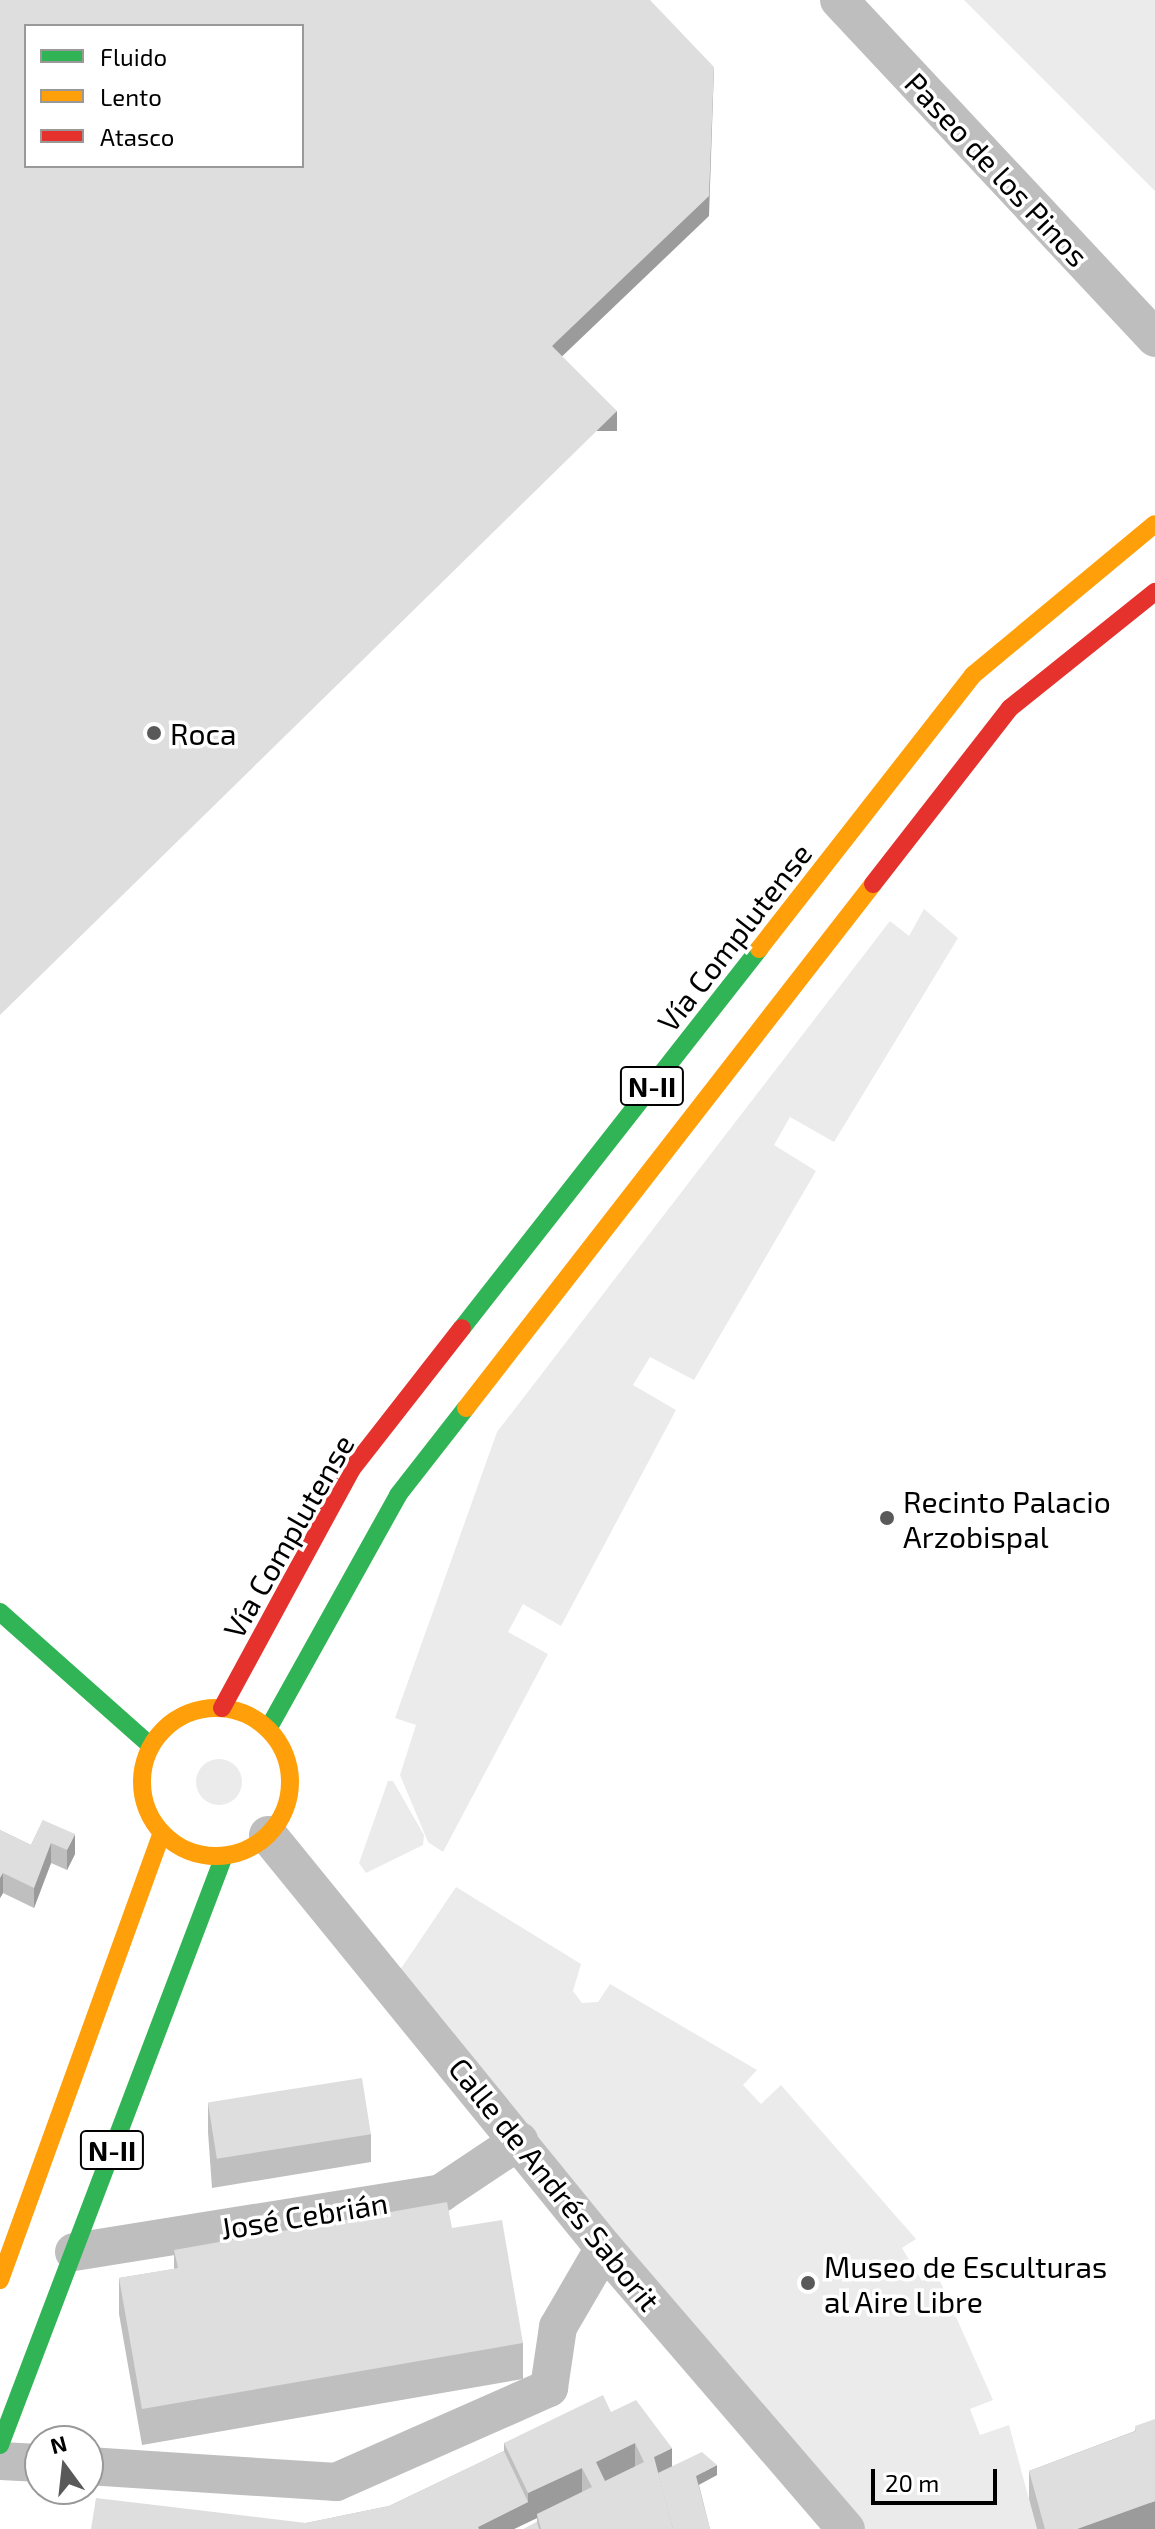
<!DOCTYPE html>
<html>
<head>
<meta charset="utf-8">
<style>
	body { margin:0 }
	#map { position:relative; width:1155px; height:2529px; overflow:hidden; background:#fff; font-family:"Exo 2",sans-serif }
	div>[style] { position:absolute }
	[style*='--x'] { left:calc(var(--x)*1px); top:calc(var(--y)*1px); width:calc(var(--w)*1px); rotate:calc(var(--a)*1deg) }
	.green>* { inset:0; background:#ebebeb }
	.round { border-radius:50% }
	.street>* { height:38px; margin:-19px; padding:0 19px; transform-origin:19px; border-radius:19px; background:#bebebe }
	.fast>* { height:18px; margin:-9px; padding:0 9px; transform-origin:9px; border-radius:9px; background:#30b455 }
	.slow>* { height:18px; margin:-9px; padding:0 9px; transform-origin:9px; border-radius:9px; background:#ff9f0a }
	.slow>.ring { margin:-9px; padding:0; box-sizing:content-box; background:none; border:18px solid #ff9f0a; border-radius:50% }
	.jam>* { height:18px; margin:-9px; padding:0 9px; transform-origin:9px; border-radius:9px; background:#e5322d }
	.wall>* { inset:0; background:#bfbfbf }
	.shaded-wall>* { inset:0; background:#9b9b9b; transform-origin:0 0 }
	.building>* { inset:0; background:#dedede; transform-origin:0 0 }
	.dots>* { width:22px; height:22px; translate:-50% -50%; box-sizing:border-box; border:4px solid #fff; border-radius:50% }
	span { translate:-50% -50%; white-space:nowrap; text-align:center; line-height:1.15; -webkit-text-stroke:7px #fff; paint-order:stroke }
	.shield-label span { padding:2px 6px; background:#fff; border:2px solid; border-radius:6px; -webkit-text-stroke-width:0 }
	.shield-label { font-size:28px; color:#000; font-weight:700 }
	.street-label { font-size:30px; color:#000 }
	.poi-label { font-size:30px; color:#000 }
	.left { translate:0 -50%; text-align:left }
	.legend { position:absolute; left:24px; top:24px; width:280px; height:144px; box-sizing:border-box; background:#fff; border:2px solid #999; margin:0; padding:10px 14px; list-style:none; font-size:24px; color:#000 }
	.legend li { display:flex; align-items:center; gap:16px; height:40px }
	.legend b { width:40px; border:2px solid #999 }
	.north { position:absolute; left:24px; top:2425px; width:80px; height:80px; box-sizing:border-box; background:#fff; border:2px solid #999; border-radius:50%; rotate:345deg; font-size:22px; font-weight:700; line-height:32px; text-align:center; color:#000 }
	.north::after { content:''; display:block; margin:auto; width:28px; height:36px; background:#595959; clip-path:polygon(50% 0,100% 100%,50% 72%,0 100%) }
	.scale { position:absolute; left:871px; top:2469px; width:126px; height:36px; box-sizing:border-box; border:4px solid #000; border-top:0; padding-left:10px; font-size:24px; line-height:28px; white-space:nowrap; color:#000; -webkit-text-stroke:6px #fff; paint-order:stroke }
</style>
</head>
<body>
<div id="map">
	<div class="green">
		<i style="clip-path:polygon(964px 0,1155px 0,1155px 191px)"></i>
		<i style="clip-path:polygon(924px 909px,958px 938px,834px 1142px,790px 1117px,774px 1145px,816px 1171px,694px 1380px,650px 1357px,633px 1385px,676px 1410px,561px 1626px,523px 1604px,508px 1632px,548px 1654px,443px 1852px,428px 1842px,400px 1775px,416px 1725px,395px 1718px,497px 1432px,890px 921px,909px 936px)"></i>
		<i class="round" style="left:196px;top:1759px;width:46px;height:46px"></i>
		<i style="clip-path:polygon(388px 1781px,393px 1781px,424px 1835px,423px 1845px,366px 1873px,359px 1863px)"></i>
		<i style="clip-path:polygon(456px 1887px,581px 1964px,573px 1991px,582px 2003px,598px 2002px,610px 1984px,757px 2070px,743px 2085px,761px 2104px,781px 2085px,916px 2239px,902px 2248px,922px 2281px,936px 2272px,993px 2400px,970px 2409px,980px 2435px,1009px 2425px,1037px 2529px,861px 2529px,396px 1976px)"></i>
	</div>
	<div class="street">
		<i style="--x:839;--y:0;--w:463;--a:46.9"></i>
		<i style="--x:268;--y:1835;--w:532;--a:50.87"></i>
		<i style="--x:604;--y:2248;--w:371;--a:49.3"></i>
		<i style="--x:74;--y:2252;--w:372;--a:-9.1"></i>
		<i style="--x:441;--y:2193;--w:94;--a:-33.7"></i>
		<i style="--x:0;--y:2461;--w:40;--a:2.9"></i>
		<i style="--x:88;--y:2466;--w:249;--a:3.7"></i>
		<i style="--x:336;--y:2482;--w:233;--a:-23.8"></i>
		<i style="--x:549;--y:2388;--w:62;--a:-81.6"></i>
		<i style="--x:558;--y:2327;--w:91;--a:-59.8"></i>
	</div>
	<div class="fast">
		<i style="--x:462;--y:1328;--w:482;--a:-51.9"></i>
		<i style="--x:0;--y:1612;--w:202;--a:41.6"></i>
		<i style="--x:268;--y:1729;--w:268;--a:-60.9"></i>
		<i style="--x:398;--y:1495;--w:110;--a:-52"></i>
		<i style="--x:0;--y:2445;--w:630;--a:-69.18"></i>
	</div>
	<div class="slow">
		<i style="--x:759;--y:949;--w:348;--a:-52"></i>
		<i style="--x:973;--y:675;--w:236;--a:-39.7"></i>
		<i style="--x:466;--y:1408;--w:663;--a:-52.16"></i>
		<i class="ring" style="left:142px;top:1708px;width:130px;height:130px"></i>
		<i style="--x:0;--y:2280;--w:475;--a:-70.1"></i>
	</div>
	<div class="jam">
		<i style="--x:873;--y:884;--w:223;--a:-52.1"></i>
		<i style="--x:1010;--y:708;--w:186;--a:-38.7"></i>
		<i style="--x:222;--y:1708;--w:271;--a:-61.5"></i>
		<i style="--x:351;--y:1470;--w:180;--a:-52"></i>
	</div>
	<div class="wall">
		<i style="clip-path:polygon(43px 1820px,75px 1854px,67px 1870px,51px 1863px,34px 1908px,3px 1893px,0 1898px,0 1830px,31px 1845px)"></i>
		<i style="clip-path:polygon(208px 2104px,371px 2134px,371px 2162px,212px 2188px,208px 2132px)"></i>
		<i style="clip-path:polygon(452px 2228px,523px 2343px,523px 2379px,142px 2445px,119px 2314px,119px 2278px,174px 2269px,174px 2250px)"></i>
		<i style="clip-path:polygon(611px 2412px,672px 2466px,717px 2475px,699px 2485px,710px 2529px,524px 2529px,537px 2522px,537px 2518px,514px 2529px,306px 2523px,389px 2506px,504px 2451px,504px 2443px)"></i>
		<i style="clip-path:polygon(1135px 2426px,1155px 2529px,1037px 2529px,1029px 2499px,1029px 2471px,1135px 2431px)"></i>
	</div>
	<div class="shaded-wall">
		<i style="clip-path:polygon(714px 67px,709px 216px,552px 366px,552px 346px)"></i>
		<i style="left:617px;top:411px;width:20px;height:863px;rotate:90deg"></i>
		<i style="clip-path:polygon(75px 1834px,75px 1854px,67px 1870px,67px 1850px)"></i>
		<i style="clip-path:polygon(51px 1843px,51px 1863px,34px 1908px,34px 1888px)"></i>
		<i style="clip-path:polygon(3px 1873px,3px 1893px,0 1898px,0 1878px)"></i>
		<i style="clip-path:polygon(635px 2443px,635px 2471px,596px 2490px,596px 2462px)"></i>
		<i style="clip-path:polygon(672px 2448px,672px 2477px,656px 2484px,654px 2457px)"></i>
		<i style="clip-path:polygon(717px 2465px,717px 2475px,696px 2486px,696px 2476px)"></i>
		<i style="clip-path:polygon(582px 2468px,582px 2496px,537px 2514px,537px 2518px,514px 2529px,478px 2529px,478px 2527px,528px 2502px,528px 2493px)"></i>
		<i style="clip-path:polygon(1155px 2501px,1155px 2529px,1077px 2529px)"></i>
	</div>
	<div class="building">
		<i style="clip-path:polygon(evenodd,0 0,650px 0,714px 67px,709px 196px,552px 346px,617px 411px,0 1015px,0 0,26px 26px,302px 26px,302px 166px,26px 166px,26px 26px)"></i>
		<i style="clip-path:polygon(43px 1820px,75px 1834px,67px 1850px,51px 1843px,34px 1888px,3px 1873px,0 1878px,0 1830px,31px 1845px)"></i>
		<i style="left:362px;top:2078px;width:57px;height:156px;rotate:81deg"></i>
		<i style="clip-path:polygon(447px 2202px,452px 2228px,502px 2220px,523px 2343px,142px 2409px,119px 2278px,178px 2268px,174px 2250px)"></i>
		<i style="clip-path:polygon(evenodd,603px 2395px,611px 2412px,636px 2400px,672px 2448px,654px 2457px,673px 2529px,541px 2529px,537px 2514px,592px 2487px,582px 2468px,528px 2493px,504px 2443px,603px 2395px,635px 2443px,644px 2462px,605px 2481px,596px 2462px,635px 2443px)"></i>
		<i style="clip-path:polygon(1155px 2419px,1155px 2501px,1077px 2529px,1045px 2529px,1029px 2471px,1136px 2431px,1135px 2426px)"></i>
		<i style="clip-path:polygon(504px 2451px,528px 2502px,478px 2527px,479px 2529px,91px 2529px,96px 2498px,306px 2523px,389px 2506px)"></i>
		<i style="clip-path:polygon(702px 2452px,717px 2465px,696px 2476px,710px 2529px,673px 2529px,658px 2473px)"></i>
		<i style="clip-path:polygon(537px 2522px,539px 2529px,524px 2529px)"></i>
	</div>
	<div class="dots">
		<i style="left:154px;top:733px;background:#595959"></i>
		<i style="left:887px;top:1518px;background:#595959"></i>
		<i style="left:808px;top:2283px;background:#595959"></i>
	</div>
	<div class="shield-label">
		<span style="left:652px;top:1086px">N-II</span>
		<span style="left:112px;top:2150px">N-II</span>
	</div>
	<div class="street-label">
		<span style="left:997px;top:169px;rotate:47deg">Paseo de los Pinos</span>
		<span style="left:734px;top:937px;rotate:-52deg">Vía Complutense</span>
		<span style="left:288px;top:1536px;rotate:-60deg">Vía Complutense</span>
		<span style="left:555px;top:2184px;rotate:51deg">Calle de Andrés Saborit</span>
		<span style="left:304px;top:2215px;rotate:-9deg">José Cebrián</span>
	</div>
	<div class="poi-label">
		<span class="left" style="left:170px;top:733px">Roca</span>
		<span class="left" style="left:903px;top:1518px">Recinto Palacio<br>Arzobispal</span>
		<span class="left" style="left:824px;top:2283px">Museo de Esculturas<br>al Aire Libre</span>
	</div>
	<ul class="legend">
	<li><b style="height:10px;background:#30b455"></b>Fluido</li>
	<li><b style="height:10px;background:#ff9f0a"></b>Lento</li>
	<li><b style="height:10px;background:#e5322d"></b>Atasco</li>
	</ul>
	<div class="north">N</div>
	<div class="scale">20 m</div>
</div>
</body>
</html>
